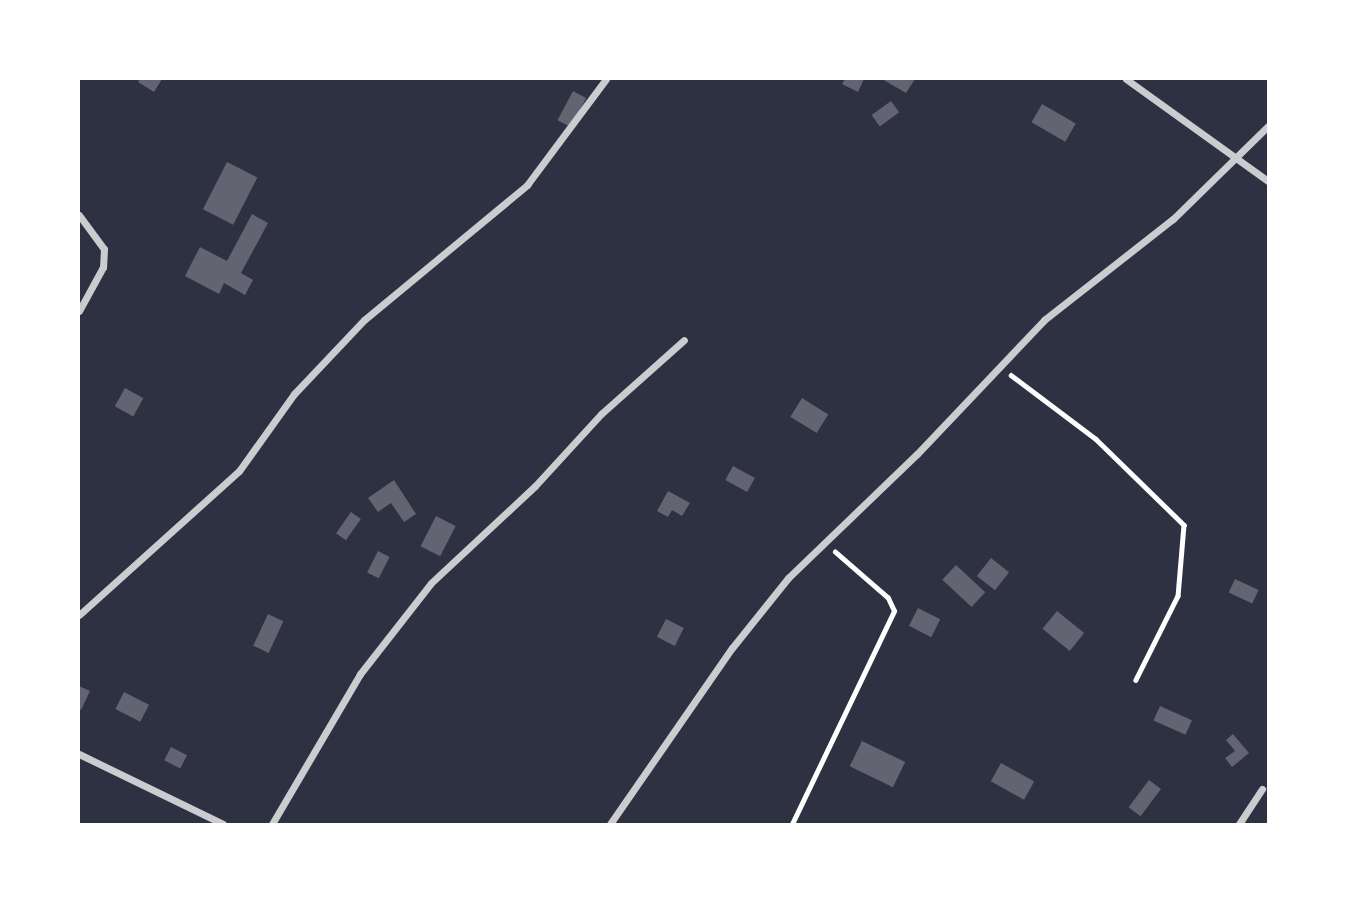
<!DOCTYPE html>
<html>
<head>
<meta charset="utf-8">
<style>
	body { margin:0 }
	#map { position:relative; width:1347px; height:903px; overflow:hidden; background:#2d3142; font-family:Commissioner,sans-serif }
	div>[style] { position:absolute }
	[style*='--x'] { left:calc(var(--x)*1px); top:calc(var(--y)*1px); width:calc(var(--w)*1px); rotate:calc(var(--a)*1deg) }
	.building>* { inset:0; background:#626471; transform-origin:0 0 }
	.path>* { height:4.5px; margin:-2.25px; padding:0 2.25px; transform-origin:2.25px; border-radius:2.25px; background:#fff }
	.minor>* { height:7px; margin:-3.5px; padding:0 3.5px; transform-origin:3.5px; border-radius:3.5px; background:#caccd0 }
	span { translate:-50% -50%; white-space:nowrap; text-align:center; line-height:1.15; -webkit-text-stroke:6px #fff; paint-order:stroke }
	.frame { position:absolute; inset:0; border:80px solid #fff; pointer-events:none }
</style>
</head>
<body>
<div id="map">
	<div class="building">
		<i style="clip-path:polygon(140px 79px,162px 79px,154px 92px,138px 82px)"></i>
		<i style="clip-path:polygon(845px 79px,864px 79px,858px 92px,842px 84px)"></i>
		<i style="clip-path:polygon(882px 79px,915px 79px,906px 93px)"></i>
		<i style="left:573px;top:91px;width:15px;height:33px;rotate:28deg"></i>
		<i style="left:891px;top:101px;width:14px;height:24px;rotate:54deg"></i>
		<i style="left:1042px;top:104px;width:39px;height:21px;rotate:30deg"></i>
		<i style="left:227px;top:162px;width:34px;height:53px;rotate:27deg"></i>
		<i style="clip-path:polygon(252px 214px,268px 223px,241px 273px,253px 280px,245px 295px,224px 283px,219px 294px,185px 276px,200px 247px,227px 261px)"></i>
		<i style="left:125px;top:388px;width:21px;height:21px;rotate:29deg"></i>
		<i style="left:802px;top:398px;width:31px;height:22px;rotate:32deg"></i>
		<i style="left:733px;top:466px;width:25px;height:16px;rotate:29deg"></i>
		<i style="clip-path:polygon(394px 480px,416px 514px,404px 522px,391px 503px,378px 512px,368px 498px)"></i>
		<i style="clip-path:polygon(668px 491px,690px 503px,682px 516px,672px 510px,668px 517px,657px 511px)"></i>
		<i style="left:351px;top:512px;width:12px;height:26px;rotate:35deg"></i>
		<i style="left:436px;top:516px;width:22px;height:34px;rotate:27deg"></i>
		<i style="left:378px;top:551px;width:13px;height:24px;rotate:27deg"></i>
		<i style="left:991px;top:558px;width:23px;height:23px;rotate:38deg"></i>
		<i style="left:956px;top:565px;width:40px;height:20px;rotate:43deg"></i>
		<i style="left:1235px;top:579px;width:26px;height:15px;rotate:25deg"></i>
		<i style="left:918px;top:608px;width:25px;height:20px;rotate:27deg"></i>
		<i style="left:1057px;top:611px;width:35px;height:23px;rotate:39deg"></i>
		<i style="left:268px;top:614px;width:17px;height:35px;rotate:25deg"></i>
		<i style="left:666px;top:619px;width:20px;height:20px;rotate:27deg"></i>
		<i style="clip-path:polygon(79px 686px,90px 691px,81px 710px,79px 709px)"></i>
		<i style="left:124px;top:692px;width:28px;height:19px;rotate:27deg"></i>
		<i style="left:1160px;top:706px;width:35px;height:16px;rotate:24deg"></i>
		<i style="clip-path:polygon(1233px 734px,1249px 753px,1232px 767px,1225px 758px,1235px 751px,1226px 740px)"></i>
		<i style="left:862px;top:741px;width:48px;height:28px;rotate:26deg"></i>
		<i style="left:171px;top:747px;width:18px;height:15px;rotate:27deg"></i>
		<i style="left:1001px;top:763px;width:38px;height:21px;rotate:29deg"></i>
		<i style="left:1149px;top:780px;width:15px;height:34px;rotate:37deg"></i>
	</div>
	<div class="path">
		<i style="--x:1011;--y:375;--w:106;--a:37"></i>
		<i style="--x:1096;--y:439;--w:123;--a:44.3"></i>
		<i style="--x:1184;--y:525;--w:71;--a:94.8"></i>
		<i style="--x:1178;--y:596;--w:94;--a:116.6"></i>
		<i style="--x:792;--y:824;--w:236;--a:-64.4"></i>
		<i style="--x:894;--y:611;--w:14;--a:-115"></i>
		<i style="--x:888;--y:598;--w:70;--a:-139"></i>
	</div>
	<div class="minor">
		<i style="--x:1126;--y:79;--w:175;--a:35.7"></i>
		<i style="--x:79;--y:215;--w:42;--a:53.7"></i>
		<i style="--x:104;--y:249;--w:18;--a:93"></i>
		<i style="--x:103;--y:267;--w:50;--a:118.6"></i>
		<i style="--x:79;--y:615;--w:215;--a:-42"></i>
		<i style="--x:239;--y:471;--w:95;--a:-54.5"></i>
		<i style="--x:294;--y:394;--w:102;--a:-46.6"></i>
		<i style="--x:364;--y:320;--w:212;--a:-39.6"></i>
		<i style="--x:527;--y:185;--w:132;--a:-53.3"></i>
		<i style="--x:79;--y:754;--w:160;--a:25.9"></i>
		<i style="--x:272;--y:824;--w:174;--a:-59.6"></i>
		<i style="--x:360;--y:674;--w:115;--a:-52"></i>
		<i style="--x:431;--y:583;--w:142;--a:-43"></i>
		<i style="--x:535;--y:486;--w:98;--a:-47.5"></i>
		<i style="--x:601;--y:414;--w:111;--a:-41.7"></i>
		<i style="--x:610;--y:824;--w:214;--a:-55.3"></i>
		<i style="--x:732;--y:648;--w:90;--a:-51.3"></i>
		<i style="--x:788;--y:578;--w:179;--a:-43.9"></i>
		<i style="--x:917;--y:454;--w:185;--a:-46.5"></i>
		<i style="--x:1044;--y:320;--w:164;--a:-38.1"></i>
		<i style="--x:1173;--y:219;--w:133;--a:-44.4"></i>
		<i style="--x:1239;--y:824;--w:42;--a:-56.7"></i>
	</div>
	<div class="frame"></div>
</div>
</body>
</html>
